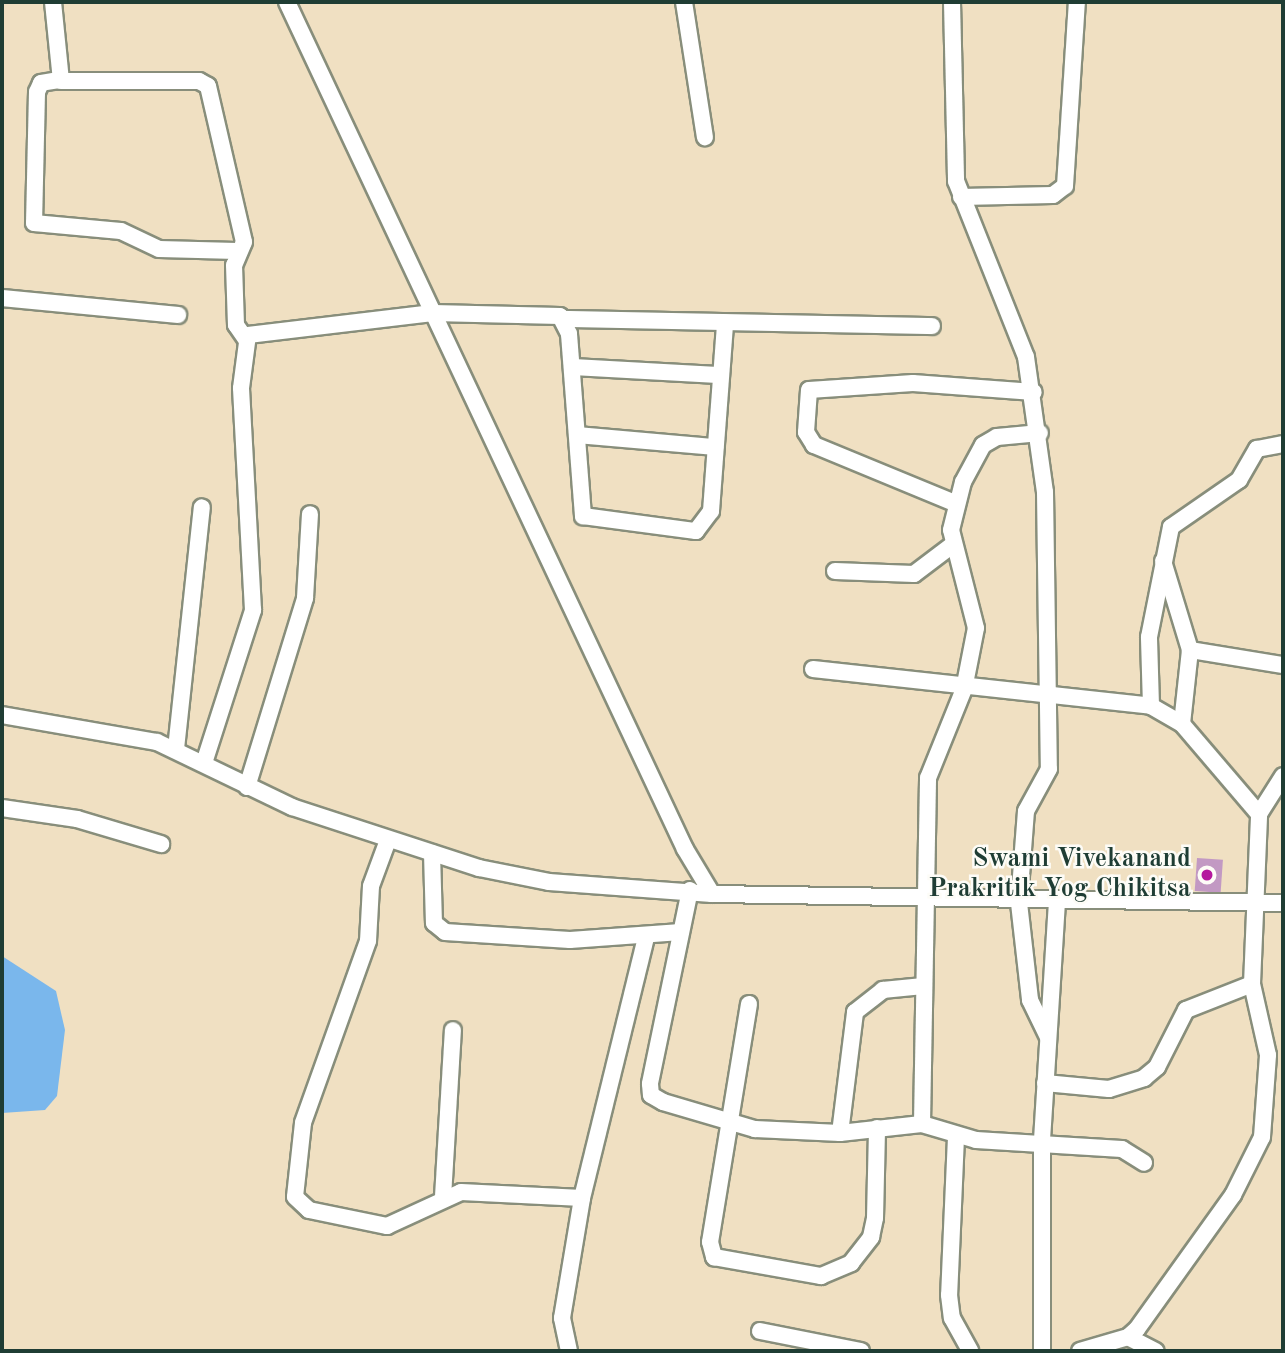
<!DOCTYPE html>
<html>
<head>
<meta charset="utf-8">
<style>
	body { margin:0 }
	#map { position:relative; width:1285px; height:1353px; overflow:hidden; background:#f0e0c2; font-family:"Old Standard TT",serif }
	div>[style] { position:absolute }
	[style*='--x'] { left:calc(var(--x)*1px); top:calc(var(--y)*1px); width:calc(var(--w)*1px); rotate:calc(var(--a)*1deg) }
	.water>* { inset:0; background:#7ab7ec }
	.building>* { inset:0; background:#c299c3; transform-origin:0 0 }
	.roads { filter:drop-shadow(2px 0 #888e7b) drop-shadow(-2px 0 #888e7b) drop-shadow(0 2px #888e7b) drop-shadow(0 -2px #888e7b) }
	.street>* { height:16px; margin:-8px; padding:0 8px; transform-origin:8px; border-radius:8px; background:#fff }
	.dots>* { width:19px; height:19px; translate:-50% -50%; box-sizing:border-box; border:4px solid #fdfcf7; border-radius:50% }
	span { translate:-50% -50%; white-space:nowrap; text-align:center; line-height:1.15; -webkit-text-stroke:5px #fdfcf7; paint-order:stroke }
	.poi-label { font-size:26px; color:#1f3d34; font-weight:700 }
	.right { translate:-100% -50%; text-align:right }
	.frame { position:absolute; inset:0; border:4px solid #1f3d34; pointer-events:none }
</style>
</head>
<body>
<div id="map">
	<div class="water">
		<i style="clip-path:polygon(2px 956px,56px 991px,65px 1030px,57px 1096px,45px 1110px,2px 1113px)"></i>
	</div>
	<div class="building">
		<i style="left:1197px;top:858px;width:26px;height:33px;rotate:4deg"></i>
	</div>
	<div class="roads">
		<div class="street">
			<i style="--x:53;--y:2;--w:79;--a:84.2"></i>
			<i style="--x:61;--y:81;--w:138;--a:0"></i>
			<i style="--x:199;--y:81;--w:10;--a:29"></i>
			<i style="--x:208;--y:86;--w:160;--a:77"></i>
			<i style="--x:244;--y:242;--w:25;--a:113"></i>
			<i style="--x:234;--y:265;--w:60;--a:88.1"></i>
			<i style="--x:236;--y:325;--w:16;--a:55"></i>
			<i style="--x:287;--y:2;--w:936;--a:64.83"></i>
			<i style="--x:685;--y:849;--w:52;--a:59"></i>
			<i style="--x:712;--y:894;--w:571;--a:0.9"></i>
			<i style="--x:684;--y:2;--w:137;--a:81.2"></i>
			<i style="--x:952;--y:2;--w:179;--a:88.7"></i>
			<i style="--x:956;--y:181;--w:189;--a:68.3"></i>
			<i style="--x:1026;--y:357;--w:136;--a:82"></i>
			<i style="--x:1045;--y:492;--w:277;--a:89.2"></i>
			<i style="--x:1049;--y:769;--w:48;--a:118.7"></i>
			<i style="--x:1026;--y:811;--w:92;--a:94.4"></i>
			<i style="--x:1019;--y:903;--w:98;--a:83.5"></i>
			<i style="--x:1030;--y:1000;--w:41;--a:64.1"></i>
			<i style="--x:59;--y:80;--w:18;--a:171"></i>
			<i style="--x:41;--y:83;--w:10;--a:114"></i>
			<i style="--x:37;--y:92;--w:131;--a:91.3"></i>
			<i style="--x:34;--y:223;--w:87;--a:5.3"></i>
			<i style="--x:121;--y:231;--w:42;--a:25.3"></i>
			<i style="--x:159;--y:249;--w:78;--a:1.5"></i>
			<i style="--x:961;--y:197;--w:92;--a:-1.2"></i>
			<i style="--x:1053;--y:195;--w:15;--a:-37"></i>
			<i style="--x:1065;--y:186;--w:184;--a:-86.3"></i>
			<i style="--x:2;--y:298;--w:177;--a:5.5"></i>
			<i style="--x:565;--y:319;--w:367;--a:1.1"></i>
			<i style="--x:573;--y:367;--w:145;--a:3.2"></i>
			<i style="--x:577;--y:435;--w:139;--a:5"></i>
			<i style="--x:957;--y:504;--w:155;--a:-157.6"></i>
			<i style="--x:814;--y:445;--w:15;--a:-122"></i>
			<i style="--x:806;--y:432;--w:42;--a:-85.9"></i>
			<i style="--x:809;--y:390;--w:104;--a:-3.9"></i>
			<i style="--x:913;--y:383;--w:121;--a:4.3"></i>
			<i style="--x:1163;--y:561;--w:93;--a:73.1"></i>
			<i style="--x:1190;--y:650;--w:74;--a:96.2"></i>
			<i style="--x:835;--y:571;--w:79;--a:2.2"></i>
			<i style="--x:914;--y:574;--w:46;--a:-37.1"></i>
			<i style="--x:1190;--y:650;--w:94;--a:9.2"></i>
			<i style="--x:813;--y:669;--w:340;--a:6.2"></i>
			<i style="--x:1151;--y:706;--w:36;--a:30"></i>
			<i style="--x:1182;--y:724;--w:118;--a:49.5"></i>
			<i style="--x:1151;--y:706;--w:69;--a:-91.7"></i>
			<i style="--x:1149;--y:637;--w:112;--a:-78.7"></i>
			<i style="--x:1171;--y:527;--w:83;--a:-34.7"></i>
			<i style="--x:1239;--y:480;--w:36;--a:-60"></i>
			<i style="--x:1257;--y:449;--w:26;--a:-11"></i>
			<i style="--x:2;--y:715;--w:157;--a:9.9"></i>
			<i style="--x:157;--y:742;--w:150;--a:25.7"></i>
			<i style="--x:292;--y:807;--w:197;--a:18.1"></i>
			<i style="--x:479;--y:868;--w:71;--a:11.3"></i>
			<i style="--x:549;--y:882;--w:163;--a:4.2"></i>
			<i style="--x:176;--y:749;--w:243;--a:-83.9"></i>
			<i style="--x:204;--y:763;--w:161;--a:-72.2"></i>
			<i style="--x:253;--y:610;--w:222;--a:-93.1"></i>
			<i style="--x:241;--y:388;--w:53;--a:-82.5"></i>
			<i style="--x:248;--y:335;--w:186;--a:-6.8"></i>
			<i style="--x:433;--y:313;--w:127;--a:1.4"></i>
			<i style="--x:560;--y:316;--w:20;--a:63"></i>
			<i style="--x:569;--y:334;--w:183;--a:85.6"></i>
			<i style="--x:583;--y:516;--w:114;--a:7.6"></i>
			<i style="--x:696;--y:531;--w:25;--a:-53"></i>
			<i style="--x:711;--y:511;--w:189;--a:-85.7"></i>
			<i style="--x:247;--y:787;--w:198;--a:-72.9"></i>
			<i style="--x:305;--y:598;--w:84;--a:-86.6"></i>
			<i style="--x:2;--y:808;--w:76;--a:8.3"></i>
			<i style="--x:77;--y:819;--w:88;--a:16.6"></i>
			<i style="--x:388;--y:840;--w:49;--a:110.3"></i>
			<i style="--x:371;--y:886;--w:55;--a:93.1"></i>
			<i style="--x:368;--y:941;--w:193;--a:109.7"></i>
			<i style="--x:303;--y:1123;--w:74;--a:96.2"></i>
			<i style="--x:295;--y:1197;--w:19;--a:43"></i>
			<i style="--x:309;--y:1210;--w:80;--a:11.6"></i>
			<i style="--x:387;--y:1226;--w:81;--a:-24.7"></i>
			<i style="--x:461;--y:1192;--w:121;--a:2.8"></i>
			<i style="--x:432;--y:853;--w:70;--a:88.4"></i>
			<i style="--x:434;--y:923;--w:14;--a:39"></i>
			<i style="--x:445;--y:932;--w:125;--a:3.7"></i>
			<i style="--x:570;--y:940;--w:111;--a:-4.1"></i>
			<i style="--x:690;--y:890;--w:198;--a:101.7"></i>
			<i style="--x:650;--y:1084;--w:11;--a:85"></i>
			<i style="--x:651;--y:1095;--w:14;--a:30"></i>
			<i style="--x:663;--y:1102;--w:96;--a:16.4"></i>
			<i style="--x:755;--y:1129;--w:85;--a:2.7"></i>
			<i style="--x:840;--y:1133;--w:82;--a:-6.3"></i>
			<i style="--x:922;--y:1124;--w:56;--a:16.5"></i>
			<i style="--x:976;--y:1140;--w:146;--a:3.5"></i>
			<i style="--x:1122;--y:1149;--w:26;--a:32"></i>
			<i style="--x:749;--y:1004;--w:241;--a:99.3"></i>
			<i style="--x:710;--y:1242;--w:16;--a:75"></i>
			<i style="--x:714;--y:1257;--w:109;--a:10.1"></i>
			<i style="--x:821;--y:1276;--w:33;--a:-23"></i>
			<i style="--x:851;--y:1263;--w:33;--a:-52"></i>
			<i style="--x:871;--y:1237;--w:19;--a:-78"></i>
			<i style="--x:875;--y:1218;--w:90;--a:-88.7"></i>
			<i style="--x:1045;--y:1083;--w:64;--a:5.4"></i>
			<i style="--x:1109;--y:1089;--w:37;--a:-17"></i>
			<i style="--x:1144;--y:1078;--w:17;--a:-40"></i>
			<i style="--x:1157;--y:1067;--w:64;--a:-63"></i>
			<i style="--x:1186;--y:1010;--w:71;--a:-21.5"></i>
			<i style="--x:922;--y:1124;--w:346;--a:-89"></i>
			<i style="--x:928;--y:778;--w:96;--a:-68"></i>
			<i style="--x:964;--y:689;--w:62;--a:-78.9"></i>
			<i style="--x:976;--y:628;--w:101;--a:-104.3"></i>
			<i style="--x:951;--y:530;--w:49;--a:-76"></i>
			<i style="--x:963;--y:482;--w:42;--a:-61.6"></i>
			<i style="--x:983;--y:445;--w:16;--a:-30"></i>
			<i style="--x:997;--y:437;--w:43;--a:-5.3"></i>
			<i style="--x:840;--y:1133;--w:122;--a:-82.9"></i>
			<i style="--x:855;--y:1012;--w:36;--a:-38"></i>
			<i style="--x:883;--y:990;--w:40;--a:-5.7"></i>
			<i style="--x:956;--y:1137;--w:158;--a:92.5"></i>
			<i style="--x:949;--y:1295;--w:23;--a:83"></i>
			<i style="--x:952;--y:1318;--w:38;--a:61"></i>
			<i style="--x:443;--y:1197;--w:167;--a:-86.6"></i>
			<i style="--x:760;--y:1331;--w:103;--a:11.2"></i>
			<i style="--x:1128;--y:1337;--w:31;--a:27"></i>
			<i style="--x:569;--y:1351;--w:34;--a:-102"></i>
			<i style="--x:562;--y:1318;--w:122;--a:-80.5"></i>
			<i style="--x:582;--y:1198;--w:269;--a:-76.2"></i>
			<i style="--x:1042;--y:1351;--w:211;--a:-90"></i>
			<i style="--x:1042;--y:1140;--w:237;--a:-86.4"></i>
			<i style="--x:1080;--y:1351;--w:50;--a:-16.3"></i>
			<i style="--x:1128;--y:1337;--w:12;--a:-42"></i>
			<i style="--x:1137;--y:1329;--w:165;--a:-54.4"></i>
			<i style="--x:1233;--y:1195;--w:65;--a:-63.4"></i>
			<i style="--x:1262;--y:1137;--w:82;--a:-85.8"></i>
			<i style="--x:1268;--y:1055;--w:73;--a:-102.7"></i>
			<i style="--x:1252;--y:984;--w:170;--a:-87.6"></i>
			<i style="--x:1259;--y:814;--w:45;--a:-57.7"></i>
		</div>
	</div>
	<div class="dots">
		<i style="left:1207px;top:875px;background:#b5179e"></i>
	</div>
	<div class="poi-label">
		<span class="right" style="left:1191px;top:875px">Swami Vivekanand<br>Prakritik Yog Chikitsa</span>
	</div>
	<div class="frame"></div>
</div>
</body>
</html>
